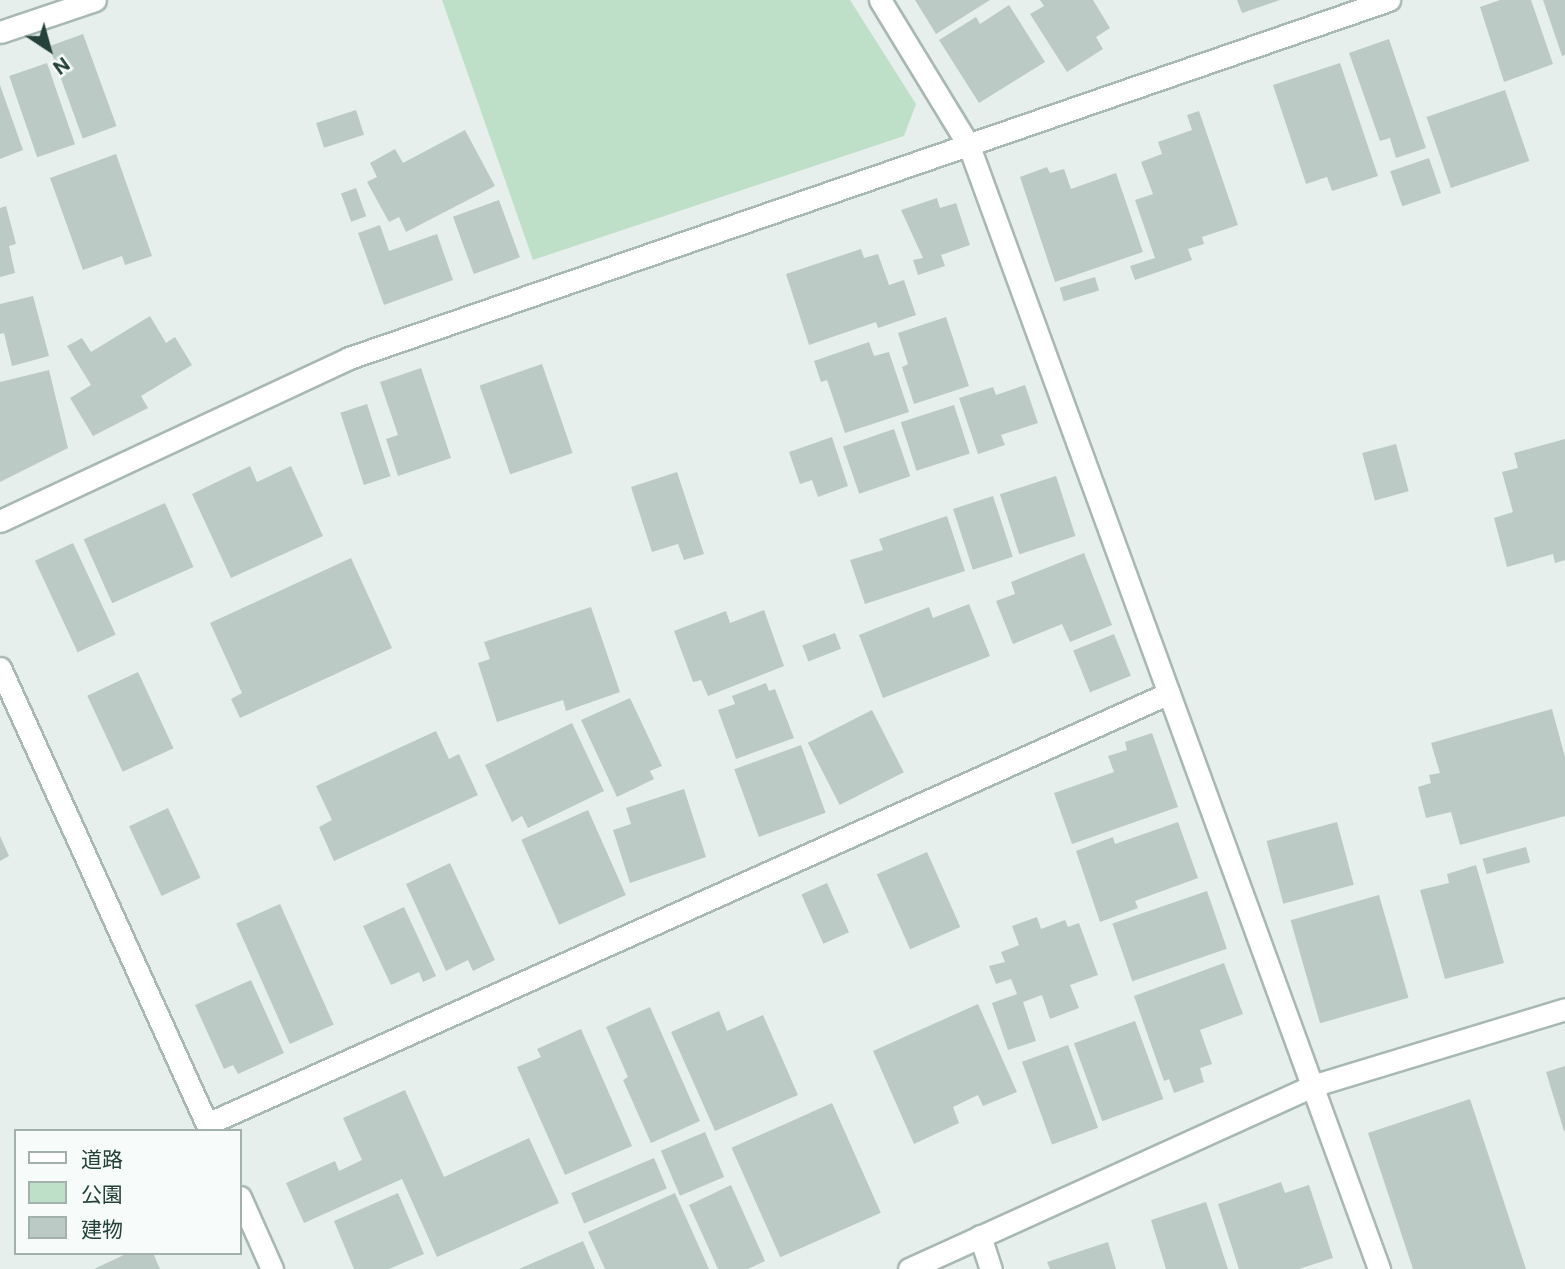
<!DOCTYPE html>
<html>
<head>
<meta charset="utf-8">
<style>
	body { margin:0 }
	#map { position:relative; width:1565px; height:1269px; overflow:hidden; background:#e6efeb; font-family:"Public Sans","Noto Sans JP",sans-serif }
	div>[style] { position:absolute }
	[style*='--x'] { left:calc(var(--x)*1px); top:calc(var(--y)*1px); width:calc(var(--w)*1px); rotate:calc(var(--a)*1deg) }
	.green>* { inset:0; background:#bfe0c8 }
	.building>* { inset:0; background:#bbcac4; transform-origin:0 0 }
	.roads { filter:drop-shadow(2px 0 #a8b8b2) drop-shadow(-2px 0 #a8b8b2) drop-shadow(0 2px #a8b8b2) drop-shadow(0 -2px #a8b8b2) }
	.street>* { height:21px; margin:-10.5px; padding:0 10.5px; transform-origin:10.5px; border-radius:10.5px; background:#fff }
	.secondary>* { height:21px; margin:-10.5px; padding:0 10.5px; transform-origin:10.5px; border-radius:10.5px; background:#fff }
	span { translate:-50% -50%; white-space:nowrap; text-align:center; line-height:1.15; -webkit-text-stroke:5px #f7fbf9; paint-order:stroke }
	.legend { position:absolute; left:14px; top:1129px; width:228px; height:126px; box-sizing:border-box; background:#f7fbf9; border:2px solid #a3b1ad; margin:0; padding:9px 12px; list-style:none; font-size:21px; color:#24423a }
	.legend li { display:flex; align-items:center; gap:14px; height:35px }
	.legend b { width:35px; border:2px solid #a3b1ad }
	.north { position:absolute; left:14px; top:14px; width:70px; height:70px; -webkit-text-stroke:5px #f7fbf9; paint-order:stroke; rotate:144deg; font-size:19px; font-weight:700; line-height:28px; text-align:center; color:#24423a }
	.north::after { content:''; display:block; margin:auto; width:24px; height:32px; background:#24423a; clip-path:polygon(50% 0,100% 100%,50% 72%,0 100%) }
</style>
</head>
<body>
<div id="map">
	<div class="green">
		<i style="clip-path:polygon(442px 0,850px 0,916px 104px,904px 136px,533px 260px)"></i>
	</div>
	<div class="building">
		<i style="clip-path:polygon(915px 0,990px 0,936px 34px)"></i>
		<i style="clip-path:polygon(1040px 0,1093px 0,1110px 28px,1096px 37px,1103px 49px,1067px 72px,1030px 14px,1044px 6px)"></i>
		<i style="clip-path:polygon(1237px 0,1280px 0,1242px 13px)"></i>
		<i style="clip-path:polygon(1500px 0,1531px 0,1553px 64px,1504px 82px,1480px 7px)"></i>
		<i style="clip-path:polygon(1543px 0,1565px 0,1565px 55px,1562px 56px)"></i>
		<i style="clip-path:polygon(1009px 5px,1045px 62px,979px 103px,939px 40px,976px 17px,980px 24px)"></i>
		<i style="left:83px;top:34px;width:98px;height:36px;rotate:70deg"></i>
		<i style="clip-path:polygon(1389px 39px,1426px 148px,1396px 158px,1390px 138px,1380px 141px,1349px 53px)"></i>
		<i style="left:47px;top:63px;width:86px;height:40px;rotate:71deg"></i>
		<i style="clip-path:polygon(1340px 63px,1378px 176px,1332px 191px,1327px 177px,1306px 184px,1273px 85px)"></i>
		<i style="clip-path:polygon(0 85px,23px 150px,0 159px)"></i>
		<i style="left:1505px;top:90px;width:75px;height:83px;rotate:71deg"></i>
		<i style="left:356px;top:110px;width:26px;height:42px;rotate:72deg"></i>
		<i style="clip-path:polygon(1199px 111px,1238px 225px,1202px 237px,1204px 244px,1188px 249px,1192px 260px,1135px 280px,1130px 266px,1155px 258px,1135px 200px,1153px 194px,1141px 162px,1162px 154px,1158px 142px,1192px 130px,1187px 115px)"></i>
		<i style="clip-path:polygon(465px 130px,495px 186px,406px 232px,399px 217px,389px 222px,367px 182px,377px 177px,370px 163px,395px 149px,403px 163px)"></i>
		<i style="clip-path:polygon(116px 154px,152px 256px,125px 265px,122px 256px,83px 270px,50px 178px)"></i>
		<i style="left:1429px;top:158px;width:37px;height:41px;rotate:71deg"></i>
		<i style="clip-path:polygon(1047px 167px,1050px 173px,1064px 169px,1071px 189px,1116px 173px,1143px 252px,1055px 282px,1020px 177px)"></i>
		<i style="left:356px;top:188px;width:30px;height:16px;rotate:70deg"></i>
		<i style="clip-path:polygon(937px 198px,940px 208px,956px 203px,970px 245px,941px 255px,945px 266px,918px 275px,913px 260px,923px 258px,901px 210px)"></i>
		<i style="left:499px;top:200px;width:61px;height:49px;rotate:70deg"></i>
		<i style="clip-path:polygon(6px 206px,16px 244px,9px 246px,15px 273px,0 277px,0 208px)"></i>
		<i style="clip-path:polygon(380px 225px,389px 251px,437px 234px,453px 280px,384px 305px,358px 233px)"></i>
		<i style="clip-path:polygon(861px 249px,864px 258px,878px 254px,889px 285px,904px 280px,916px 315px,878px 328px,876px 322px,809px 345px,786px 274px)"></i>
		<i style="left:1095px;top:277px;width:14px;height:37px;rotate:73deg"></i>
		<i style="clip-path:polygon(33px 296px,49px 356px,12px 366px,4px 333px,0 334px,0 304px)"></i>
		<i style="clip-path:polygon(150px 316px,166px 343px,175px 337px,192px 365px,141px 396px,148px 408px,93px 436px,70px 398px,91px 385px,67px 346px,82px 338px,91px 352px)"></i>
		<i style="clip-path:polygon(946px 317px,969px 386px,914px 404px,902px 367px,908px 364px,898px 333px)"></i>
		<i style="clip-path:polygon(869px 342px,874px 356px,889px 352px,909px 412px,845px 433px,827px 380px,821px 382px,814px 361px)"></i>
		<i style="left:542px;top:364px;width:94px;height:66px;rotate:71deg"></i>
		<i style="clip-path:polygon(421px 368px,451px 458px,398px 476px,386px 439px,398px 435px,380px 382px)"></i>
		<i style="clip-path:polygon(49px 370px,68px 448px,0 482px,0 382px)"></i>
		<i style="clip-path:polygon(1025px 385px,1038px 423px,1001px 435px,1005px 445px,978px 454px,959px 398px,993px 387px,996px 395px)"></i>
		<i style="left:367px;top:404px;width:76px;height:28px;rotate:72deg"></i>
		<i style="left:954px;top:405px;width:51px;height:56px;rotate:72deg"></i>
		<i style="left:894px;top:429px;width:50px;height:54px;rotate:71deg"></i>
		<i style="clip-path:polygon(832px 437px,848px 486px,818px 497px,812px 480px,800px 484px,789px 452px)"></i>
		<i style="clip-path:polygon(1565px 439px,1565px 560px,1555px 563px,1553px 554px,1507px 567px,1494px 518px,1513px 512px,1502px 472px,1518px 468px,1514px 453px)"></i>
		<i style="left:1396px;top:444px;width:49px;height:35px;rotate:75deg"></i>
		<i style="clip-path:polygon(250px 466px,257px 482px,291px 466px,323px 536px,231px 578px,192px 494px)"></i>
		<i style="clip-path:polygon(677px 472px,704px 554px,684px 560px,678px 544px,652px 552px,631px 487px)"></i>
		<i style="left:1056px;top:476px;width:63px;height:59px;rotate:72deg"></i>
		<i style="left:993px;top:496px;width:64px;height:42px;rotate:72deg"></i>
		<i style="left:165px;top:503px;width:70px;height:89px;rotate:66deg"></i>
		<i style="clip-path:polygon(947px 516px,965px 571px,865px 604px,850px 560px,883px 550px,879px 539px)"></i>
		<i style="left:73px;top:543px;width:101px;height:42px;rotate:65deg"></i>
		<i style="clip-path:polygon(1084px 553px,1112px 625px,1070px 642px,1062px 624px,1013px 644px,996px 601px,1015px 594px,1011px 582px)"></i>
		<i style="clip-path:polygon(351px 558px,392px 648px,240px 718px,231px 699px,242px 693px,210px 623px)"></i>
		<i style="clip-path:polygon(969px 604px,990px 656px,883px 698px,859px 635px,929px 607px,933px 618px)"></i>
		<i style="clip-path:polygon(591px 607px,620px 692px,566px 711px,563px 700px,497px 722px,478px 663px,490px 659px,484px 642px)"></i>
		<i style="clip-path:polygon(764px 610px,784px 666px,708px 696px,701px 680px,693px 682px,674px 631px,726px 611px,730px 623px)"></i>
		<i style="left:835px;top:633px;width:17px;height:35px;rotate:69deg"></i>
		<i style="left:1114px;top:634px;width:45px;height:44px;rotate:68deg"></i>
		<i style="left:138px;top:672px;width:84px;height:56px;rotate:65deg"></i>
		<i style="clip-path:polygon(766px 683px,769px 691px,775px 689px,794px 738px,736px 759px,718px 710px,735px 704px,732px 696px)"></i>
		<i style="clip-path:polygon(630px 698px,662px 766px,650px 771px,654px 779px,617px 797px,581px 720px)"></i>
		<i style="clip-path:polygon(1552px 709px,1565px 757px,1565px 816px,1460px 845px,1451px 812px,1426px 818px,1418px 787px,1431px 783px,1429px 775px,1440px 773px,1431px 743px)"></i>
		<i style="left:872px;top:710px;width:70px;height:72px;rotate:63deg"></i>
		<i style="clip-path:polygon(572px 723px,604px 791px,528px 828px,522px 816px,512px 822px,485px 765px)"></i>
		<i style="clip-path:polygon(436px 731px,449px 759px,459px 754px,478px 795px,334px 861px,319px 827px,332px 820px,316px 786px)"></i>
		<i style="clip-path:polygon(1152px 733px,1178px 807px,1072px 844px,1054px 793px,1114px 772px,1108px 756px,1127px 750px,1125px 742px)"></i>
		<i style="left:801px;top:745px;width:72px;height:71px;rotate:70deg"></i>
		<i style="clip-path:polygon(684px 789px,706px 857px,630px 883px,613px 830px,631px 824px,626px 808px)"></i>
		<i style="left:168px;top:808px;width:77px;height:43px;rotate:65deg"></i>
		<i style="left:588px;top:810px;width:93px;height:73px;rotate:66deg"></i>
		<i style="clip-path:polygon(1178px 822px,1198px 878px,1135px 901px,1138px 908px,1100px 922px,1076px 851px,1113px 837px,1115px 844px)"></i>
		<i style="left:1337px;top:822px;width:65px;height:73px;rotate:75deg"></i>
		<i style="clip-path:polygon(0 836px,9px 856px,0 861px)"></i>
		<i style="left:1526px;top:847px;width:16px;height:45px;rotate:75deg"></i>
		<i style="left:927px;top:852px;width:82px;height:55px;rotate:66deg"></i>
		<i style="clip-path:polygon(450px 863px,495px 960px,473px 971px,468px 960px,446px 971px,406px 884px)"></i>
		<i style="clip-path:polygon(1476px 865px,1504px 963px,1445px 979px,1420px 890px,1449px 883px,1447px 874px)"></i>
		<i style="left:827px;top:883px;width:54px;height:28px;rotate:66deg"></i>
		<i style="left:1207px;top:891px;width:61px;height:100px;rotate:71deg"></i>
		<i style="left:1379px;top:895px;width:107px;height:92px;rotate:74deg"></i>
		<i style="left:280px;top:904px;width:132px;height:48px;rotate:66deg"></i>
		<i style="clip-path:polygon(404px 907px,436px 976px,423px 982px,419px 972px,391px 985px,363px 926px)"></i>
		<i style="clip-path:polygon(1037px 917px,1041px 929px,1065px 920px,1068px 927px,1079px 923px,1098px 975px,1070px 985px,1079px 1008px,1050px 1019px,1042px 995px,1023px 1002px,1036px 1041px,1008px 1050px,992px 1003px,1017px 994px,1011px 979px,996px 984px,989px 966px,1005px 962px,1001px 952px,1019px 945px,1012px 926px)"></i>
		<i style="clip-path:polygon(1224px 963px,1243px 1014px,1200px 1030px,1212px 1064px,1200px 1068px,1204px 1082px,1174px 1093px,1169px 1079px,1164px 1081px,1134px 996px)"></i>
		<i style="clip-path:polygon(251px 980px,284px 1053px,238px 1074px,233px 1065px,224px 1069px,195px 1005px)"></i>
		<i style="clip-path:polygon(978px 1004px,1017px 1092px,983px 1106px,978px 1095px,953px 1107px,959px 1123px,914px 1144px,873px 1051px)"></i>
		<i style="clip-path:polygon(650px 1007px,700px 1121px,651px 1143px,623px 1080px,628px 1077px,606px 1027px)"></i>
		<i style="clip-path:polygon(719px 1011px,727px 1031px,763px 1015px,798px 1095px,715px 1131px,671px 1032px)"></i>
		<i style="left:1135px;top:1021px;width:83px;height:65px;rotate:70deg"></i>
		<i style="clip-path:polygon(581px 1029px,632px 1146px,565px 1175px,517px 1067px,541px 1057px,537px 1049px)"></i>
		<i style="left:1068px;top:1045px;width:88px;height:49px;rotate:70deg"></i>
		<i style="clip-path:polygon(1565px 1066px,1565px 1130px,1564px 1131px,1546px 1072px)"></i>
		<i style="clip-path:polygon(405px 1090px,444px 1177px,529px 1138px,559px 1203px,437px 1257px,402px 1179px,304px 1223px,286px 1183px,335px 1161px,339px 1171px,362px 1160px,343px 1118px)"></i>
		<i style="clip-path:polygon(1470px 1099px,1526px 1269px,1413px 1269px,1368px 1133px)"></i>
		<i style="left:832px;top:1103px;width:120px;height:110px;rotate:66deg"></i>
		<i style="left:705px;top:1132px;width:49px;height:48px;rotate:67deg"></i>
		<i style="left:654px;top:1158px;width:33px;height:90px;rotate:67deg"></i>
		<i style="clip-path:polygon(1281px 1182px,1285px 1193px,1309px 1185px,1333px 1258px,1299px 1269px,1239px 1269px,1218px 1204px)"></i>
		<i style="clip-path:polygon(731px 1185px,765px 1261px,748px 1269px,718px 1269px,689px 1205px)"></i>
		<i style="clip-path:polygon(398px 1193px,424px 1254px,389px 1269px,354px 1269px,334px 1221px)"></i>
		<i style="clip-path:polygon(675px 1193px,709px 1269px,605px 1269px,588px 1232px)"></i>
		<i style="clip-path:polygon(1206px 1202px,1228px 1269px,1166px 1269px,1151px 1220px)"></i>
		<i style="clip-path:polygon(583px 1241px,595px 1269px,519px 1269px,558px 1252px)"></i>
		<i style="clip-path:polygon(1108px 1242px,1116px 1269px,1050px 1269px,1047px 1262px)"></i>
		<i style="clip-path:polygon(128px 1253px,153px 1253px,160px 1269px,94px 1269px)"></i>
	</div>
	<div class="roads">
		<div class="street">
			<i style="--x:880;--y:0;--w:171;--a:58.6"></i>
			<i style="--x:969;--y:146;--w:1196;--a:69.94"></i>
			<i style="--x:0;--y:32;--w:100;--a:-18.6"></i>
			<i style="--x:207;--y:1124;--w:1054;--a:-24.13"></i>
			<i style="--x:980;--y:1236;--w:35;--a:72"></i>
		</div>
		<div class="secondary">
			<i style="--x:0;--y:521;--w:385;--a:-25"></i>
			<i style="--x:349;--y:358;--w:1100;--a:-19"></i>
			<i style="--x:0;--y:668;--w:508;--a:65.6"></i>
			<i style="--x:240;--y:1197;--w:79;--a:66"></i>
			<i style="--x:909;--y:1269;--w:443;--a:-24.4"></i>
			<i style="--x:1312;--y:1086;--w:264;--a:-16.9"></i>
		</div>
	</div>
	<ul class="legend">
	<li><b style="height:9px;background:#fff"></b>道路</li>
	<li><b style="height:19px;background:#bfe0c8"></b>公園</li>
	<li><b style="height:19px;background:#bbcac4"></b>建物</li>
	</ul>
	<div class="north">N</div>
</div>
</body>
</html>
